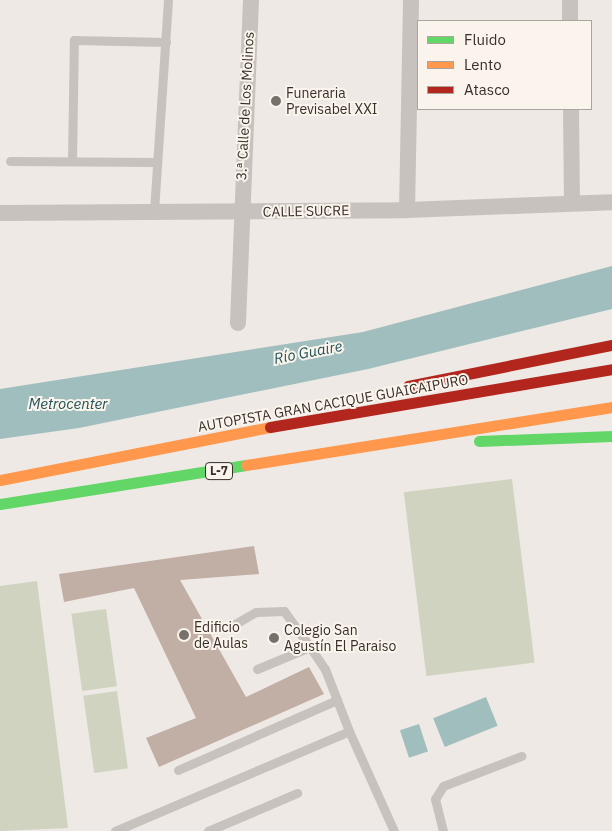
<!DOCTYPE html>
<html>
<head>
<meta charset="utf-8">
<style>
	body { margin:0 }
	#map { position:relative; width:612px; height:831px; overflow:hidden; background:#eee9e4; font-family:"IBM Plex Sans",sans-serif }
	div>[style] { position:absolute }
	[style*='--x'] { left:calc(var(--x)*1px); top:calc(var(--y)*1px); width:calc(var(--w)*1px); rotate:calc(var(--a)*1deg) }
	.green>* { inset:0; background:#cfd3bf; transform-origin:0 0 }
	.water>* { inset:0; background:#a0bebe; transform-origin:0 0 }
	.building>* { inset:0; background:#c1afa6 }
	.lane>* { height:9px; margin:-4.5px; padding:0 4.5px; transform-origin:4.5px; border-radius:4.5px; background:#c7c2bd }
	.street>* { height:16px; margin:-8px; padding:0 8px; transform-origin:8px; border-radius:8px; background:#c7c2bd }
	.fast>* { height:11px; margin:-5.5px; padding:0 5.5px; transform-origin:5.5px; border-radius:5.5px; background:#63d668 }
	.slow>* { height:11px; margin:-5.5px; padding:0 5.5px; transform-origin:5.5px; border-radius:5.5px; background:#ff974d }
	.jam>* { height:11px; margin:-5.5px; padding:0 5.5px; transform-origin:5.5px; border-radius:5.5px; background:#b3261e }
	.dots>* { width:14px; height:14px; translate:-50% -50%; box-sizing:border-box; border:2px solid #faf4ec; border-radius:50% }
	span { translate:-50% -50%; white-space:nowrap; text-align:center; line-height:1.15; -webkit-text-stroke:4px #faf4ec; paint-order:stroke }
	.shield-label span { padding:1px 4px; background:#faf4ec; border:1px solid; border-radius:4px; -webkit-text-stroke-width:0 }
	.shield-label { font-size:12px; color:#382f2a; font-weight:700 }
	.poi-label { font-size:14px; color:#382f2a }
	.left { translate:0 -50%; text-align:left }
	.street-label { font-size:14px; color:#382f2a }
	.water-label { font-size:15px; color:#215359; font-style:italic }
	.legend { position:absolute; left:417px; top:20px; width:175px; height:90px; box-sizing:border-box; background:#faf4ec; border:1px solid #aca59e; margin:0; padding:6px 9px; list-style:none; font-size:15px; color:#382f2a }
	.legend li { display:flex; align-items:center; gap:10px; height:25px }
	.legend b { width:25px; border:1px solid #aca59e }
</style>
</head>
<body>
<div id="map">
	<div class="green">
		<i style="left:512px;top:479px;width:185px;height:109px;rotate:83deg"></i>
		<i style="clip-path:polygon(37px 581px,68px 828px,0 831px,0 586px)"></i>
		<i style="left:106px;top:609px;width:78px;height:35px;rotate:82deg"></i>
		<i style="left:117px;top:691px;width:78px;height:34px;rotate:82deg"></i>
	</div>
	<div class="water">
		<i style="clip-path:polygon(612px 266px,612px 309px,368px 369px,79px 428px,0 439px,0 389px,363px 332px)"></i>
		<i style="left:486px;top:697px;width:31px;height:57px;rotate:68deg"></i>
		<i style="left:419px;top:724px;width:29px;height:20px;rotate:72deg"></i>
	</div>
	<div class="building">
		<i style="clip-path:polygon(254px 546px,259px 574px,180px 580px,246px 697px,309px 667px,324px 694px,159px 767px,146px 738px,196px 718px,134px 588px,64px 602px,59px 574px)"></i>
	</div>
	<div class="lane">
		<i style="--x:10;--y:161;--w:147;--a:0.4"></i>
		<i style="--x:72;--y:161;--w:121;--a:-89.1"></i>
		<i style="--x:74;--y:40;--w:92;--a:1.2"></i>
		<i style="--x:154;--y:211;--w:211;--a:-86.2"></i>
		<i style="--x:235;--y:624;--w:24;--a:-30"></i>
		<i style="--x:256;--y:612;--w:28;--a:-2"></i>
		<i style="--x:284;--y:611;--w:44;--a:54.2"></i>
		<i style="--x:257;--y:669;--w:57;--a:-22.5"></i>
		<i style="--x:310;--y:647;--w:27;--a:56"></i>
		<i style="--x:325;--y:669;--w:66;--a:68.8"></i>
		<i style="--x:178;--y:770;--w:174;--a:-23.8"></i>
		<i style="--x:115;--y:831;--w:254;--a:-23.1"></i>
		<i style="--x:349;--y:731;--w:110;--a:65.8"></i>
		<i style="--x:208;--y:831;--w:97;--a:-23.1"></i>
		<i style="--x:443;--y:831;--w:33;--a:-104"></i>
		<i style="--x:435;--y:799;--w:15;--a:-58"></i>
		<i style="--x:443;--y:786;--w:84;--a:-21"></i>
	</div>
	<div class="street">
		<i style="--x:570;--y:0;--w:21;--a:90"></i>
		<i style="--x:571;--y:109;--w:93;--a:89.4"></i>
		<i style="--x:407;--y:210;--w:210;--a:-88.9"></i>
		<i style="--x:0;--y:213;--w:407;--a:-0.4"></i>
		<i style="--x:407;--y:210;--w:205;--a:-2.2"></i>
		<i style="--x:238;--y:323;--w:323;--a:-87.7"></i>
	</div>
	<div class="fast">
		<i style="--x:479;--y:441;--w:133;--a:-2.2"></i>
		<i style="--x:0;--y:504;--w:249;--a:-9"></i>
	</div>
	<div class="slow">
		<i style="--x:246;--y:465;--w:371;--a:-9"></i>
		<i style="--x:0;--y:480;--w:275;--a:-11.1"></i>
	</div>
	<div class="jam">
		<i style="--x:408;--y:386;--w:208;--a:-11.4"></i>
		<i style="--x:270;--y:427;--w:347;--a:-9.6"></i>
	</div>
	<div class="dots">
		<i style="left:276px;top:101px;background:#78706b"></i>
		<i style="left:184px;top:635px;background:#78706b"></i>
		<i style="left:274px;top:638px;background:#78706b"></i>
	</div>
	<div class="shield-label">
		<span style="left:219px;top:471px">L-7</span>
	</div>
	<div class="poi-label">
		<span class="left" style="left:286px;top:101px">Funeraria<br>Previsabel XXI</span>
		<span class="left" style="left:194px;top:635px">Edificio<br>de Aulas</span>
		<span class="left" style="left:284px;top:638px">Colegio San<br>Agustín El Paraiso</span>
	</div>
	<div class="street-label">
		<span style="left:245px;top:106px;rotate:-87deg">3.ª Calle de Los Molinos</span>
		<span style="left:306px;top:211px;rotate:-1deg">CALLE SUCRE</span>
		<span style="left:333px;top:403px;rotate:-10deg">AUTOPISTA GRAN CACIQUE GUAICAIPURO</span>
	</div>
	<div class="water-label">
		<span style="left:308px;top:352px;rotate:-11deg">Río Guaire</span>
		<span style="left:68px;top:404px">Metrocenter</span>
	</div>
	<ul class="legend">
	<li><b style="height:6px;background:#63d668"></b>Fluido</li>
	<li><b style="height:6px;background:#ff974d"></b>Lento</li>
	<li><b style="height:6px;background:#b3261e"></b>Atasco</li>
	</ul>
</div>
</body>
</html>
